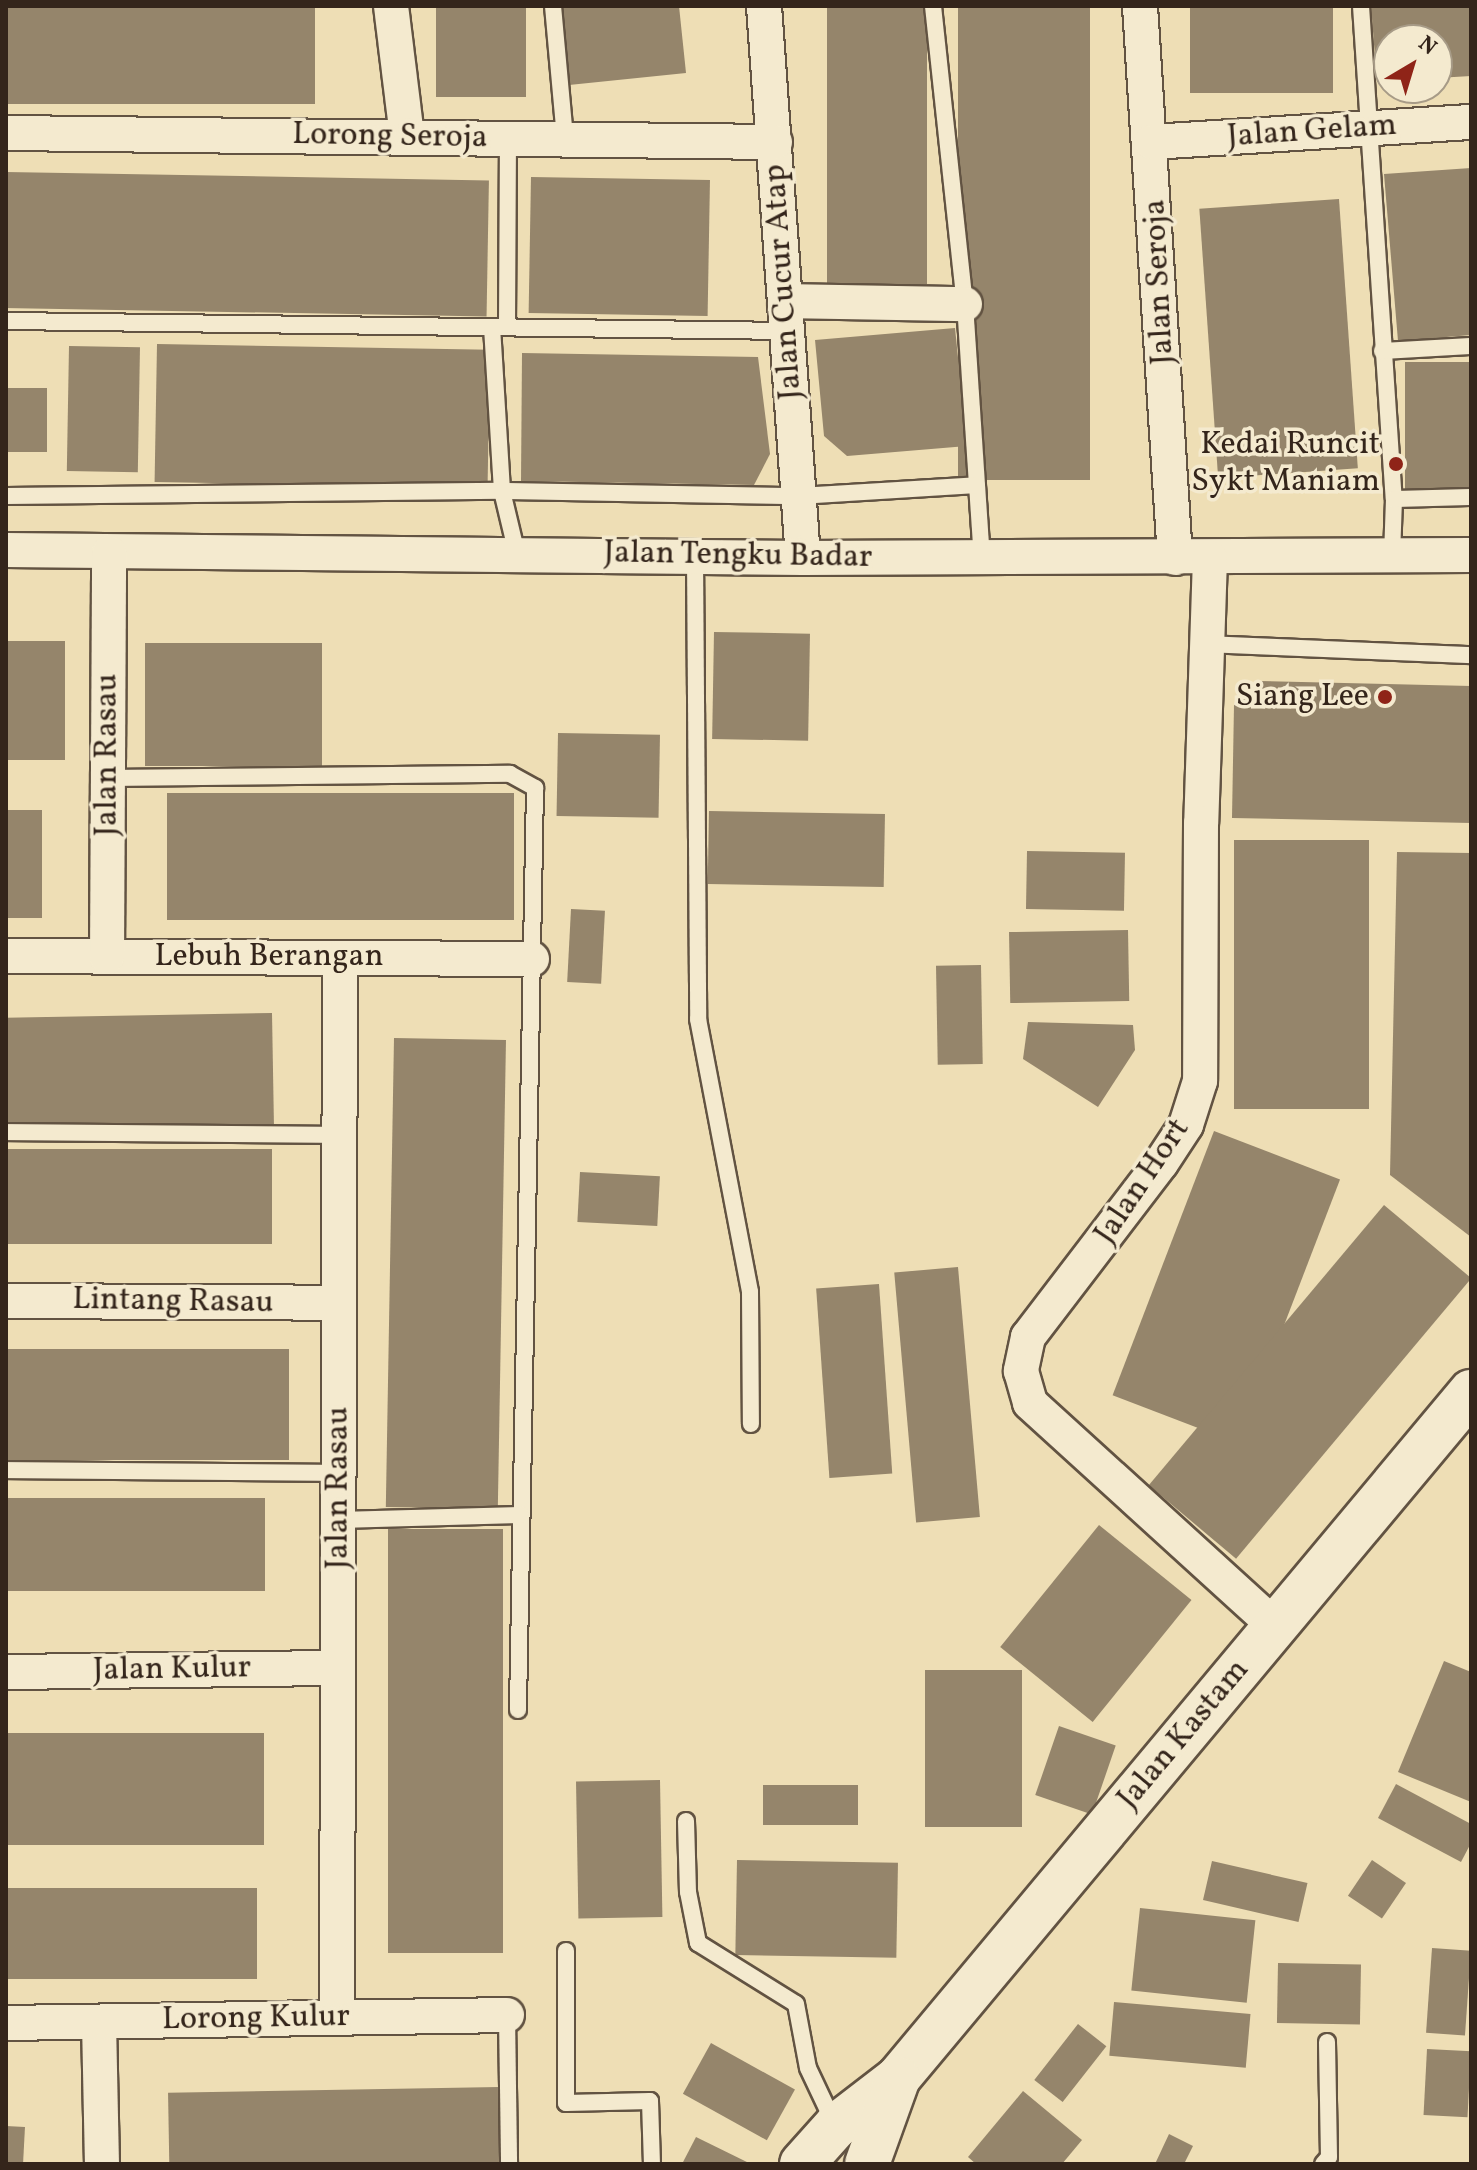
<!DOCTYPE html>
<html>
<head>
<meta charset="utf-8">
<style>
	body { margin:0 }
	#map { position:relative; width:1477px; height:2170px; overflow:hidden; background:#eedeb5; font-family:Vollkorn,serif }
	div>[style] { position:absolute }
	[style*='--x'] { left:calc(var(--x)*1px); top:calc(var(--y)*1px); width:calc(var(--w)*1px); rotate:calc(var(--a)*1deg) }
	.building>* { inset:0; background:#95856b; transform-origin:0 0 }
	.roads { filter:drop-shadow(2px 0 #625342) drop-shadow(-2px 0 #625342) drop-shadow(0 2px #625342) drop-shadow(0 -2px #625342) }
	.lane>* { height:16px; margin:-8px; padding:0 8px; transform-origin:8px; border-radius:8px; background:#f4eacf }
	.street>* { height:34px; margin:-17px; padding:0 17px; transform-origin:17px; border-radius:17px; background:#f4eacf }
	.secondary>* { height:44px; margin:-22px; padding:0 22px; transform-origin:22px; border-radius:22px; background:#f4eacf }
	.dots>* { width:22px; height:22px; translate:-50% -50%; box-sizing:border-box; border:4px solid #f4eacf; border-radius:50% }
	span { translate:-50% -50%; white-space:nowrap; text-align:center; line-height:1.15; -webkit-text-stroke:7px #f4eacf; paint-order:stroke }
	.street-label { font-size:32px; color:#34251b }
	.poi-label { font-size:32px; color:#34251b }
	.right { translate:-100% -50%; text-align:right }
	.frame { position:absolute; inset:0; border:8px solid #34251b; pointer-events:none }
	.north { position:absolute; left:1373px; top:24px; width:80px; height:80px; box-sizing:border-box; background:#f4eacf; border:2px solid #a79b87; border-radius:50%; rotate:38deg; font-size:22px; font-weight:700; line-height:32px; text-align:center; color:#34251b }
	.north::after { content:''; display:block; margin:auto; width:28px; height:36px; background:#8f2418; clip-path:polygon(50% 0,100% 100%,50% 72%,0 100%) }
</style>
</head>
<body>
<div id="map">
	<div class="building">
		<i style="left:6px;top:6px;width:309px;height:98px"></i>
		<i style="left:436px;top:6px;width:90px;height:91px"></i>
		<i style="clip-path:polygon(561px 6px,679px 6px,686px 73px,569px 85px)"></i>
		<i style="left:827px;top:6px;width:100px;height:278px"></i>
		<i style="left:958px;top:6px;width:132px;height:474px"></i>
		<i style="left:1190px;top:6px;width:143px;height:87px"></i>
		<i style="clip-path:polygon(1371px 6px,1471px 6px,1471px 76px,1437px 78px,1437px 40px,1389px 40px,1389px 81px,1377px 82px)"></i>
		<i style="clip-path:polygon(1471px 168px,1471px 335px,1398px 341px,1384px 174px)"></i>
		<i style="left:6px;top:172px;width:483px;height:136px;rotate:1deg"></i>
		<i style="left:531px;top:177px;width:179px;height:136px;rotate:1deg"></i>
		<i style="left:1339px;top:199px;width:270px;height:140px;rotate:86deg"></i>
		<i style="clip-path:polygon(955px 328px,967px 446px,847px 456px,824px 436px,815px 340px)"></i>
		<i style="left:157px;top:344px;width:333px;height:138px;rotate:1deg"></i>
		<i style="left:69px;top:346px;width:71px;height:125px;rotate:1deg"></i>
		<i style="clip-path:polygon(522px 353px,758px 357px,770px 454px,754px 485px,521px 481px)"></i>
		<i style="left:1471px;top:362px;width:129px;height:66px;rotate:90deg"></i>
		<i style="left:6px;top:388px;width:41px;height:64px"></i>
		<i style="left:714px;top:632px;width:96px;height:107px;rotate:1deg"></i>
		<i style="left:6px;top:641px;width:59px;height:119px"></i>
		<i style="left:145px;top:643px;width:177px;height:123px"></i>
		<i style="clip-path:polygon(1259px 681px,1471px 686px,1471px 823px,1232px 818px,1234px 705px)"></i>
		<i style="left:558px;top:733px;width:102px;height:83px;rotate:1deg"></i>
		<i style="left:167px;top:793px;width:347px;height:127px"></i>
		<i style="left:6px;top:810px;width:36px;height:108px"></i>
		<i style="left:709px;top:811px;width:176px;height:73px;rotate:1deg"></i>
		<i style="left:1234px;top:840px;width:135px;height:269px"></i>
		<i style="left:1027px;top:851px;width:98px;height:58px;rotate:1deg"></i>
		<i style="clip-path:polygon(1397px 852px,1471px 853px,1471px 1237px,1390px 1175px)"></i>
		<i style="left:571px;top:909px;width:34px;height:73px;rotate:3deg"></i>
		<i style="left:1128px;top:930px;width:71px;height:119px;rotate:89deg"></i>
		<i style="left:981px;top:965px;width:99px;height:45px;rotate:89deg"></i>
		<i style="left:272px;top:1013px;width:111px;height:266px;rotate:89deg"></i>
		<i style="clip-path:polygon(1028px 1022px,1133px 1025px,1135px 1050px,1098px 1107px,1023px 1059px)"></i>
		<i style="left:394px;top:1038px;width:112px;height:469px;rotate:1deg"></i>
		<i style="left:1214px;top:1131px;width:135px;height:283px;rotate:21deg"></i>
		<i style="left:6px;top:1149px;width:266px;height:95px"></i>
		<i style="left:580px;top:1172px;width:80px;height:50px;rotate:3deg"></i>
		<i style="left:1384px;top:1205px;width:114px;height:366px;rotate:40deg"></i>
		<i style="left:958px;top:1267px;width:251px;height:64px;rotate:85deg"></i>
		<i style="left:879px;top:1284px;width:190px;height:63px;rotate:86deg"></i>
		<i style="left:6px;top:1349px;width:283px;height:111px"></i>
		<i style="left:6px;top:1498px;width:259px;height:93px"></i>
		<i style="left:1099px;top:1525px;width:119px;height:157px;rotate:39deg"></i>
		<i style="left:503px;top:1529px;width:424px;height:115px;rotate:90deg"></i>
		<i style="clip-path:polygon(1444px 1661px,1471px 1672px,1471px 1802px,1398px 1772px)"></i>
		<i style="left:925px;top:1670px;width:97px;height:157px"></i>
		<i style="left:1059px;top:1726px;width:60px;height:73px;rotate:19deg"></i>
		<i style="left:6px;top:1733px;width:258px;height:112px"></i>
		<i style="left:660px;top:1780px;width:137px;height:84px;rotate:89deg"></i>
		<i style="clip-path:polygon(1396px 1784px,1471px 1824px,1471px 1843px,1461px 1862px,1378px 1818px)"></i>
		<i style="left:763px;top:1785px;width:95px;height:40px"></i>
		<i style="left:737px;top:1860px;width:161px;height:95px;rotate:1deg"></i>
		<i style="left:1372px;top:1860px;width:41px;height:43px;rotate:34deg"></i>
		<i style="left:1212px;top:1861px;width:98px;height:40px;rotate:13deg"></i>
		<i style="left:257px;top:1888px;width:91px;height:251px;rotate:90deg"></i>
		<i style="left:1140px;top:1908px;width:116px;height:83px;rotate:6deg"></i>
		<i style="left:1432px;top:1948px;width:39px;height:85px;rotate:4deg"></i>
		<i style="left:1278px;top:1963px;width:83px;height:60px;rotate:1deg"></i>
		<i style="left:1114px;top:2002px;width:137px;height:54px;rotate:5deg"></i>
		<i style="left:1078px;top:2024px;width:36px;height:71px;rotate:38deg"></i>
		<i style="left:711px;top:2043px;width:96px;height:58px;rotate:29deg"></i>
		<i style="left:1427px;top:2049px;width:44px;height:66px;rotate:3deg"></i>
		<i style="left:499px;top:2087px;width:77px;height:331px;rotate:89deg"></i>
		<i style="clip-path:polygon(1023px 2091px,1082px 2140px,1062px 2164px,976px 2164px,968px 2157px)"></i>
		<i style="left:6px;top:2126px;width:19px;height:38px;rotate:3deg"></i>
		<i style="clip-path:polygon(1169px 2134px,1193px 2146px,1184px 2164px,1155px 2164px)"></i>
		<i style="clip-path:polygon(696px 2137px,751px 2164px,682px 2164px)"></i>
	</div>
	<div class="roads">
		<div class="lane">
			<i style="--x:553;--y:6;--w:134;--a:84.8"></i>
			<i style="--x:933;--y:6;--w:300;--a:83.9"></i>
			<i style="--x:965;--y:304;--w:255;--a:86.2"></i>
			<i style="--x:1361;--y:6;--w:494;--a:86.2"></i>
			<i style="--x:1394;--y:499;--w:57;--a:92"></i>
			<i style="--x:6;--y:321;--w:781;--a:0.73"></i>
			<i style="--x:492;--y:327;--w:164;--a:86.5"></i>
			<i style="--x:502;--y:491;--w:65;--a:76.6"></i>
			<i style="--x:507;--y:327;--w:189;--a:-89.7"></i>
			<i style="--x:1382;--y:351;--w:89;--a:-3.2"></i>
			<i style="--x:6;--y:496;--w:496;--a:-0.6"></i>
			<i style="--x:502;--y:491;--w:297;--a:1"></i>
			<i style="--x:799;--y:496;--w:178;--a:-3.5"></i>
			<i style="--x:1394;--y:499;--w:77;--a:-1.5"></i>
			<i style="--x:695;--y:555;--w:464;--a:89.6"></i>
			<i style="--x:698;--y:1019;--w:278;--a:79.2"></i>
			<i style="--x:750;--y:1292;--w:132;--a:89.6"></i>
			<i style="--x:1207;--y:644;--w:264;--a:2.4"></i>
			<i style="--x:108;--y:778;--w:402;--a:-0.6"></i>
			<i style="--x:510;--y:774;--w:29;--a:29"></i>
			<i style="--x:535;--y:788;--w:922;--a:91.06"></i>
			<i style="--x:6;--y:1132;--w:334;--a:0.5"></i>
			<i style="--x:6;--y:1470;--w:333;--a:0.5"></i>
			<i style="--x:338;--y:1520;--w:183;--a:-1.6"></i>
			<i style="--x:686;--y:1821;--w:71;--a:88.4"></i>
			<i style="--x:688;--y:1892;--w:52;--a:78.9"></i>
			<i style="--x:698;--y:1943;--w:115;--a:31.9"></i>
			<i style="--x:796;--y:2004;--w:65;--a:79.4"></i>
			<i style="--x:808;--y:2068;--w:63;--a:64.7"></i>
			<i style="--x:566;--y:1951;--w:152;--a:90"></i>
			<i style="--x:566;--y:2103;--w:84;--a:-1.4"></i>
			<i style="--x:650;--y:2101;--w:63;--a:88.2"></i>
			<i style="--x:507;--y:2015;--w:149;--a:89.2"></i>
			<i style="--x:1323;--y:2164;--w:9;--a:-49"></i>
			<i style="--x:1329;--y:2157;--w:115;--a:-91"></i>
		</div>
		<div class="street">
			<i style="--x:391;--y:6;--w:132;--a:83"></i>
			<i style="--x:764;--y:6;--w:553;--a:85.96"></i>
			<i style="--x:1140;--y:6;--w:553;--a:86.37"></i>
			<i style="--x:6;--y:133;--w:769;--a:0.67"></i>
			<i style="--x:1152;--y:142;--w:320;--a:-3.6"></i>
			<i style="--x:785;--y:301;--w:180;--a:1"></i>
			<i style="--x:6;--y:550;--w:797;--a:0.58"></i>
			<i style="--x:803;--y:558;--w:668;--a:-0.26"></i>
			<i style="--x:1210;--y:558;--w:265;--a:91.9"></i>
			<i style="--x:1201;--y:823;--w:258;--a:90.2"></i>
			<i style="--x:1200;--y:1081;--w:46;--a:107.7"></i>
			<i style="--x:1186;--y:1125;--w:45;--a:123.3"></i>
			<i style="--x:1161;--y:1163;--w:219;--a:127.4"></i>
			<i style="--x:1028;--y:1337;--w:35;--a:102"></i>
			<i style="--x:1021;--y:1371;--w:33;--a:74"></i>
			<i style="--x:1030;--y:1403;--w:331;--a:42.3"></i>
			<i style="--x:6;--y:956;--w:526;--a:0.33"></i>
			<i style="--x:107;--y:957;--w:404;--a:-89.7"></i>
			<i style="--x:6;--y:1301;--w:333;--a:0.3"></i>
			<i style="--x:6;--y:1672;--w:332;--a:-0.7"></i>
			<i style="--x:337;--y:2018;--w:1060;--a:-89.84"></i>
			<i style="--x:99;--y:2022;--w:142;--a:88.8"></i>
			<i style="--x:6;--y:2023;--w:501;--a:-0.91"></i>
		</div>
		<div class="secondary">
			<i style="--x:802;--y:2164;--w:51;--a:-48.2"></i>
			<i style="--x:836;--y:2126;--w:78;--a:-37.7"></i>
			<i style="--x:898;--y:2078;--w:894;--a:-50.13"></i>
			<i style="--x:867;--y:2164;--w:91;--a:-70.2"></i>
		</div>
	</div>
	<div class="dots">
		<i style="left:1396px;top:464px;background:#8f2418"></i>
		<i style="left:1385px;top:697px;background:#8f2418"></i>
	</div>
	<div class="street-label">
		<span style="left:1312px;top:132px;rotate:-4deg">Jalan Gelam</span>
		<span style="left:390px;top:137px;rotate:1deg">Lorong Seroja</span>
		<span style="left:784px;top:282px;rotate:-94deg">Jalan Cucur Atap</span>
		<span style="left:1160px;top:282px;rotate:-93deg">Jalan Seroja</span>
		<span style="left:738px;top:556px;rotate:1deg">Jalan Tengku Badar</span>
		<span style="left:108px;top:755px;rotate:-90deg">Jalan Rasau</span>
		<span style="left:269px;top:957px">Lebuh Berangan</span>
		<span style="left:1143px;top:1182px;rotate:-56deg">Jalan Hort</span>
		<span style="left:173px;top:1302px;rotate:1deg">Lintang Rasau</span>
		<span style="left:339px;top:1488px;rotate:-90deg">Jalan Rasau</span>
		<span style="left:172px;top:1670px;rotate:-1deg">Jalan Kulur</span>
		<span style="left:1184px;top:1735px;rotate:-50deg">Jalan Kastam</span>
		<span style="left:256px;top:2019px;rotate:-1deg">Lorong Kulur</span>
	</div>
	<div class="poi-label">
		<span class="right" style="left:1380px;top:464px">Kedai Runcit<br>Sykt Maniam</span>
		<span class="right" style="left:1369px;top:697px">Siang Lee</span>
	</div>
	<div class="frame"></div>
	<div class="north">N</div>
</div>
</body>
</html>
